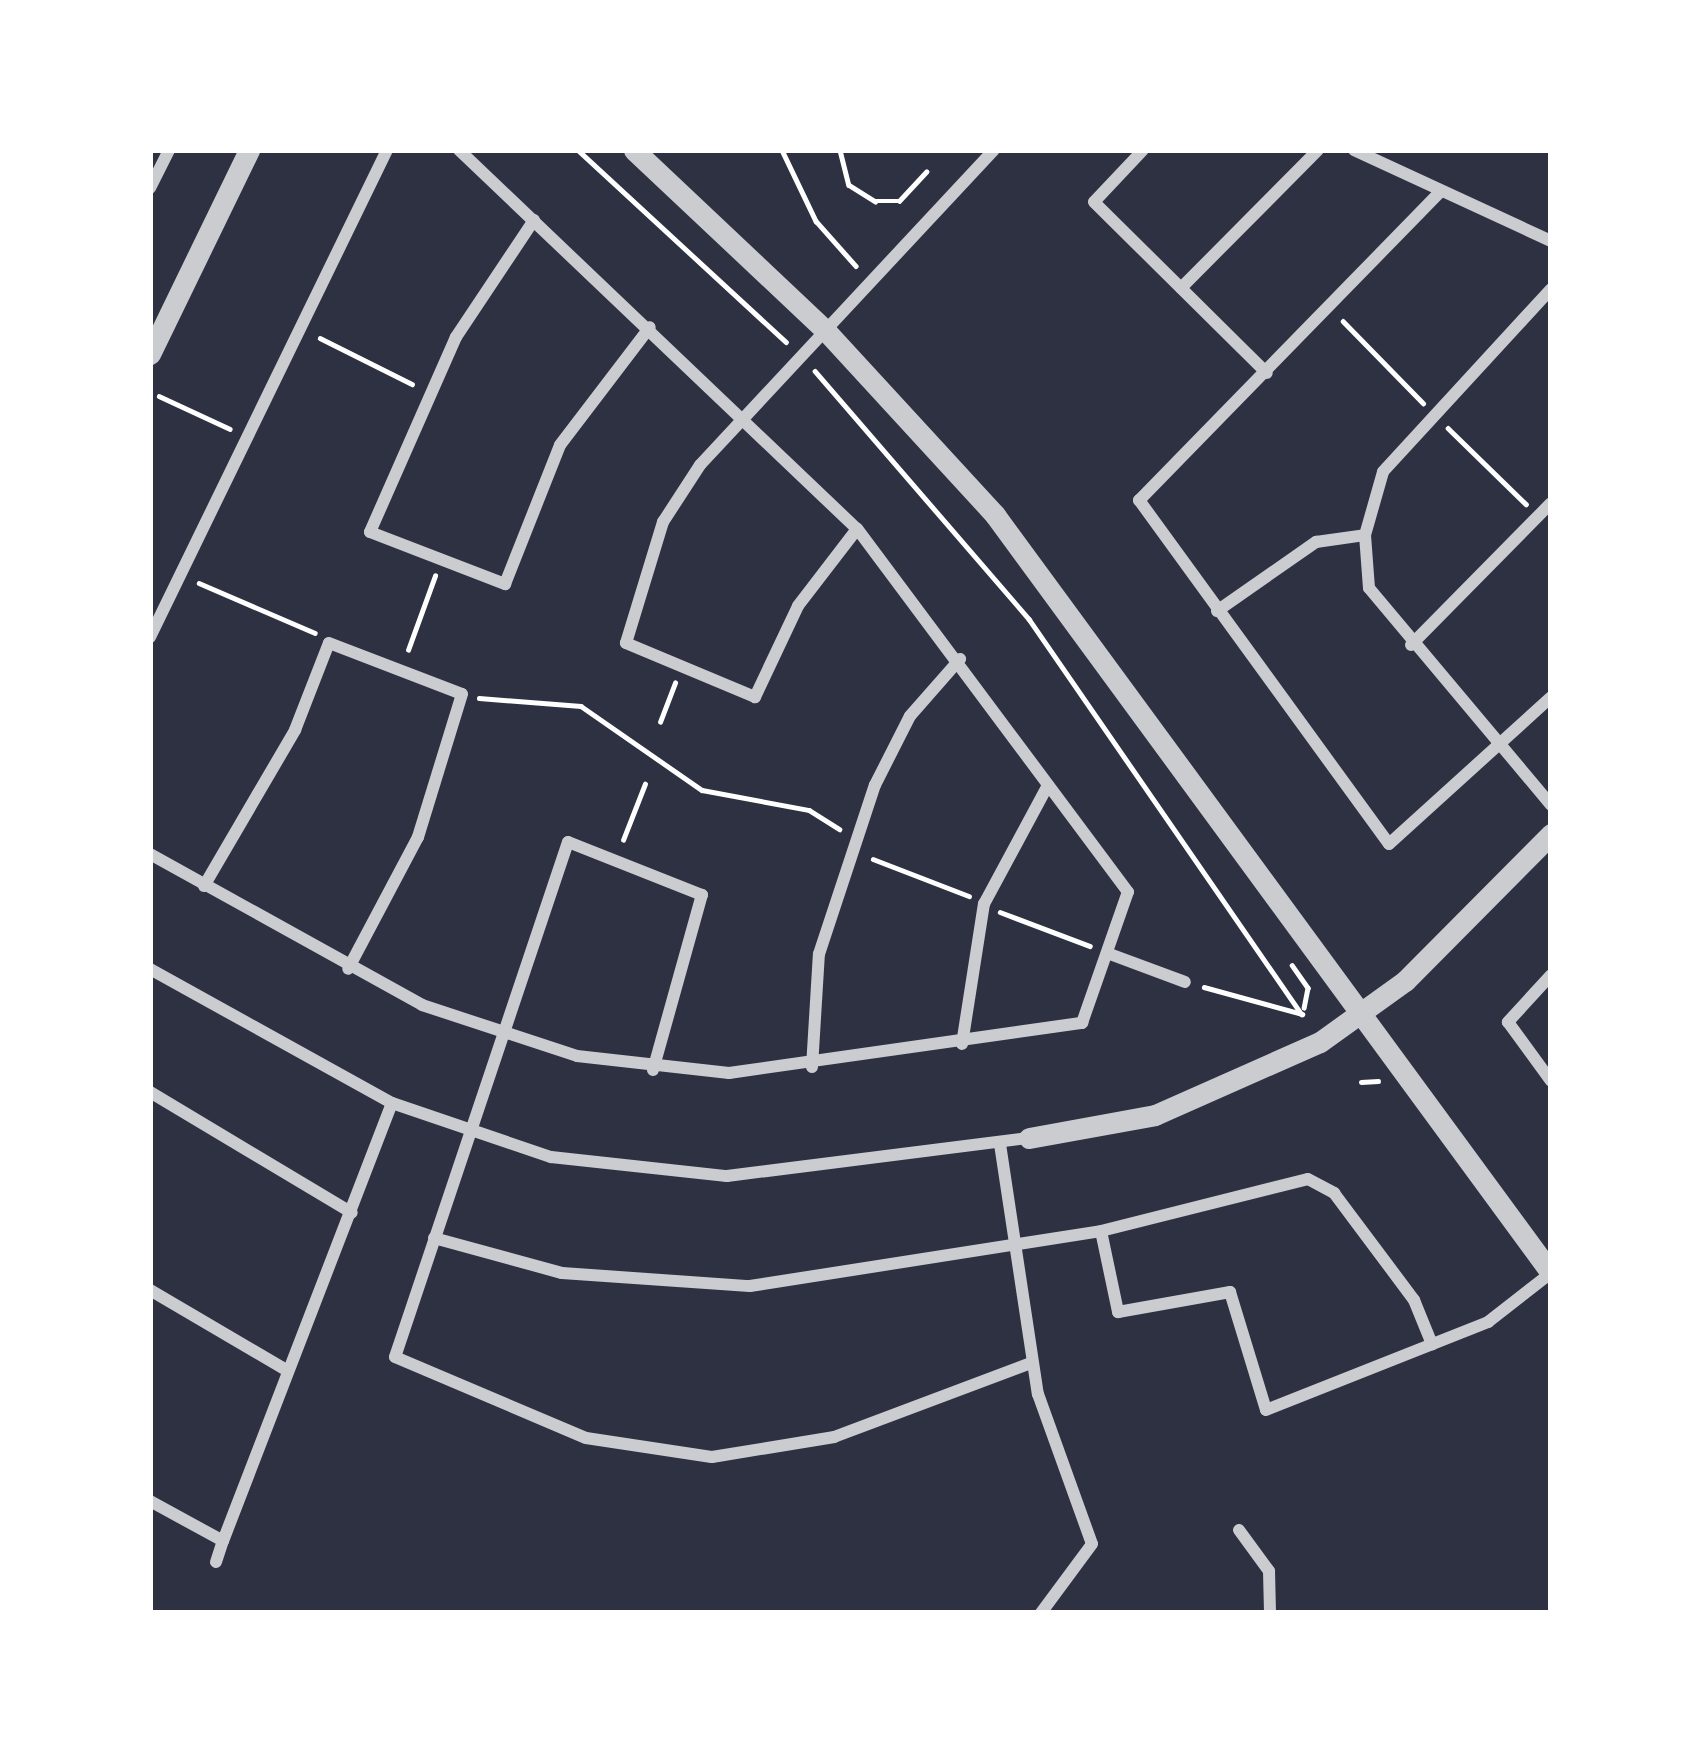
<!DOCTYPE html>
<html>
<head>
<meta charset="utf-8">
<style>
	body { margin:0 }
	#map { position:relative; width:1701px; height:1763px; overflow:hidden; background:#2d3142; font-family:"PT Sans",sans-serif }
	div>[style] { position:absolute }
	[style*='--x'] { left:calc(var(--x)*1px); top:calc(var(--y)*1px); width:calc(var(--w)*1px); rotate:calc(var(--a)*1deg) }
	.path>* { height:4.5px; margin:-2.25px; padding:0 2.25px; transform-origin:2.25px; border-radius:2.25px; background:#fff }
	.minor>* { height:12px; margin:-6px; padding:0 6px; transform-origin:6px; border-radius:6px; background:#caccd0 }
	.tertiary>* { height:21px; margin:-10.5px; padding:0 10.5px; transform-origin:10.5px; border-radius:10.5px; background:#caccd0 }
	span { translate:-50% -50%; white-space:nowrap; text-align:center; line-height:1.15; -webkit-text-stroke:9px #fff; paint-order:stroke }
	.frame { position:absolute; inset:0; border:153px solid #fff; pointer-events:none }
</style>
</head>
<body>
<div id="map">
	<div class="path">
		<i style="--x:578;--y:150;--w:283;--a:42.7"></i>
		<i style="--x:782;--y:150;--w:79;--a:64.4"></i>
		<i style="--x:816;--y:221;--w:60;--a:48.4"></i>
		<i style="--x:840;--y:150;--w:36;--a:76"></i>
		<i style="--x:849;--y:185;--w:31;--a:32"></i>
		<i style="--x:875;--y:201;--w:24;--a:0"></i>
		<i style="--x:899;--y:201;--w:40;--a:-47"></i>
		<i style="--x:1343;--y:321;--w:115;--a:45.7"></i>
		<i style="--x:320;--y:338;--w:103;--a:26.6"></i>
		<i style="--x:815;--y:371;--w:328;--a:49.2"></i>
		<i style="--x:1029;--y:619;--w:480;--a:55.4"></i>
		<i style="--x:159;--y:396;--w:78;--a:24.9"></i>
		<i style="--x:1448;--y:428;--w:109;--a:44.3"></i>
		<i style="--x:199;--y:583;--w:126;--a:23.3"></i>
		<i style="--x:408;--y:650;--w:79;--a:-70"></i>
		<i style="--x:479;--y:698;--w:102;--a:4.5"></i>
		<i style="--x:581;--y:706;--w:147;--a:34.8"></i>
		<i style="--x:702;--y:790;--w:109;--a:10.6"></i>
		<i style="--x:809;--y:810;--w:36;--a:32"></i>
		<i style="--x:660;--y:722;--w:42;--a:-69"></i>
		<i style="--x:623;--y:840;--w:60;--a:-68.6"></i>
		<i style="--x:873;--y:859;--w:103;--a:21.1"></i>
		<i style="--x:1000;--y:912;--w:96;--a:20.7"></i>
		<i style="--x:1292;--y:965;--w:28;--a:55"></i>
		<i style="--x:1308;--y:988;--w:20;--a:101"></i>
		<i style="--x:1204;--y:987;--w:102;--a:15.4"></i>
		<i style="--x:1361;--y:1082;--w:17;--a:-3"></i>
	</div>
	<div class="minor">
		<i style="--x:1143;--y:150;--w:71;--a:133.3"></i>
		<i style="--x:1094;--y:202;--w:243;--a:44.7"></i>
		<i style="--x:1354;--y:150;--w:217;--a:24.8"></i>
		<i style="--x:150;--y:188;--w:42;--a:-63.4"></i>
		<i style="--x:1440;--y:192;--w:431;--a:134.3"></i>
		<i style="--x:1139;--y:500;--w:425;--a:54"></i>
		<i style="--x:1389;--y:844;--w:219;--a:-42.2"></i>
		<i style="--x:534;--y:220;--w:141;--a:123.7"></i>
		<i style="--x:456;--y:337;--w:213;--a:113.8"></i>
		<i style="--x:370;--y:532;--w:145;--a:21.1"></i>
		<i style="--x:505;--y:584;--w:149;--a:-68.4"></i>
		<i style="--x:560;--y:445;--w:148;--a:-52.7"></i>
		<i style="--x:1181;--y:288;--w:194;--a:-45.2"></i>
		<i style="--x:1551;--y:289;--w:248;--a:132.6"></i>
		<i style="--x:1383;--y:472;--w:66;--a:105.9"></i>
		<i style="--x:1365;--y:535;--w:53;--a:85.7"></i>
		<i style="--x:1369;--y:588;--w:283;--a:50"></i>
		<i style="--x:857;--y:529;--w:97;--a:127.5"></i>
		<i style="--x:798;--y:606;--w:101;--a:115.3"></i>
		<i style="--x:755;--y:697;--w:140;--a:-157.3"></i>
		<i style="--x:626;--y:643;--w:127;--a:-73"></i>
		<i style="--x:663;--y:522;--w:68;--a:-57"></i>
		<i style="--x:700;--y:465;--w:431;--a:-47"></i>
		<i style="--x:1217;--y:611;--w:121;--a:-34.9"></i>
		<i style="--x:1316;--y:542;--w:49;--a:-8.1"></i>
		<i style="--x:150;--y:637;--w:542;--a:-64.05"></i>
		<i style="--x:1411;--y:645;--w:199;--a:-45.4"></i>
		<i style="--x:150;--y:854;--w:311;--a:29"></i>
		<i style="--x:422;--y:1005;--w:163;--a:18.2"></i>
		<i style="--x:577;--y:1056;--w:153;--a:6.4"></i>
		<i style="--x:729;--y:1073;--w:357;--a:-8.1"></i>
		<i style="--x:1082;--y:1023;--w:139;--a:-70.7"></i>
		<i style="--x:1128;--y:892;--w:453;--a:-126.7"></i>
		<i style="--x:857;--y:529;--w:550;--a:-136.4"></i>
		<i style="--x:204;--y:886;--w:181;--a:-59.7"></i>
		<i style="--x:295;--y:730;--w:93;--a:-68.7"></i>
		<i style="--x:329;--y:643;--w:142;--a:21"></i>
		<i style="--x:462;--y:694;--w:150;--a:107.1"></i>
		<i style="--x:418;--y:837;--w:149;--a:117.9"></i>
		<i style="--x:1107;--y:953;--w:83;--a:20.4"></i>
		<i style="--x:150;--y:969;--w:277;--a:29"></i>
		<i style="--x:392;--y:1103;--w:168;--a:18.8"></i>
		<i style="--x:551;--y:1157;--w:177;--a:6.2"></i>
		<i style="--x:727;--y:1176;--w:304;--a:-7.2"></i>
		<i style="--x:1551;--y:975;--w:64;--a:132.5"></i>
		<i style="--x:1508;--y:1022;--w:73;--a:53.9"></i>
		<i style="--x:962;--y:1044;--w:142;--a:-81.1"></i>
		<i style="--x:984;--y:904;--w:135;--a:-61.7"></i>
		<i style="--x:812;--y:1067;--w:113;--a:-86.5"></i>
		<i style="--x:819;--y:954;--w:178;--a:-71.7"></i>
		<i style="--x:875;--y:785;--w:77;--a:-63.1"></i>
		<i style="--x:910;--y:716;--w:76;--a:-48.7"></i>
		<i style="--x:653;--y:1070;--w:182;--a:-74.4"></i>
		<i style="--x:702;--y:895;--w:144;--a:-158.4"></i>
		<i style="--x:568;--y:842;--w:543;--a:108.57"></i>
		<i style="--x:395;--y:1357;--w:207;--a:23"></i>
		<i style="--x:586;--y:1438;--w:127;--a:8.6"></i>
		<i style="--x:712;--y:1457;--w:124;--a:-9.3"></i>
		<i style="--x:834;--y:1437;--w:210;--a:-20.6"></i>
		<i style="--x:150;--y:1092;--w:235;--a:30.9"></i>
		<i style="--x:1000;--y:1144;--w:253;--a:81.4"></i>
		<i style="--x:1038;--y:1394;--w:159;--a:70.2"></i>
		<i style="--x:1092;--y:1544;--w:86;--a:126.5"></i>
		<i style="--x:1101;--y:1231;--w:83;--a:78.1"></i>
		<i style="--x:1118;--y:1312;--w:114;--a:-10.1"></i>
		<i style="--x:1230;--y:1292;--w:123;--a:73"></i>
		<i style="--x:1266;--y:1410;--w:239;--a:-21.6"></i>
		<i style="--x:1488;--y:1322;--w:80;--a:-37.9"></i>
		<i style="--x:434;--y:1238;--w:133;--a:15.3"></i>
		<i style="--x:562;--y:1273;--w:188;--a:4"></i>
		<i style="--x:750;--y:1286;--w:355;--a:-8.9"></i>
		<i style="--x:1101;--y:1231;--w:213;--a:-14.1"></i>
		<i style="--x:1308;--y:1179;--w:30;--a:28"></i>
		<i style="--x:1334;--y:1193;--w:134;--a:53.2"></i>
		<i style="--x:1414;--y:1300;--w:48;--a:67.8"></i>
		<i style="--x:150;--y:1290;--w:160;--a:30.4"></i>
		<i style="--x:150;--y:1501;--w:83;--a:28.7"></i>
		<i style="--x:223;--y:1541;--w:469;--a:-68.9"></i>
		<i style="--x:1239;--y:1530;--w:51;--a:53.8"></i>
		<i style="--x:1269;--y:1571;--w:42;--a:88.6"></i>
		<i style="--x:216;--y:1562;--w:22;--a:-72"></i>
	</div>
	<div class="tertiary">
		<i style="--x:634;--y:150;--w:264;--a:43.3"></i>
		<i style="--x:826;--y:331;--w:250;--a:47.4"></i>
		<i style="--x:995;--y:515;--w:940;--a:53.74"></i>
		<i style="--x:150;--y:354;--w:227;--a:-64.1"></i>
		<i style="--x:1029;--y:1138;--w:128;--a:-10.3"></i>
		<i style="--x:1155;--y:1115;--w:180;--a:-23.9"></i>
		<i style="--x:1320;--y:1042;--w:105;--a:-35.7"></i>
		<i style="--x:1405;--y:981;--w:207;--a:-45.2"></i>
	</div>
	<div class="frame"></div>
</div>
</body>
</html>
